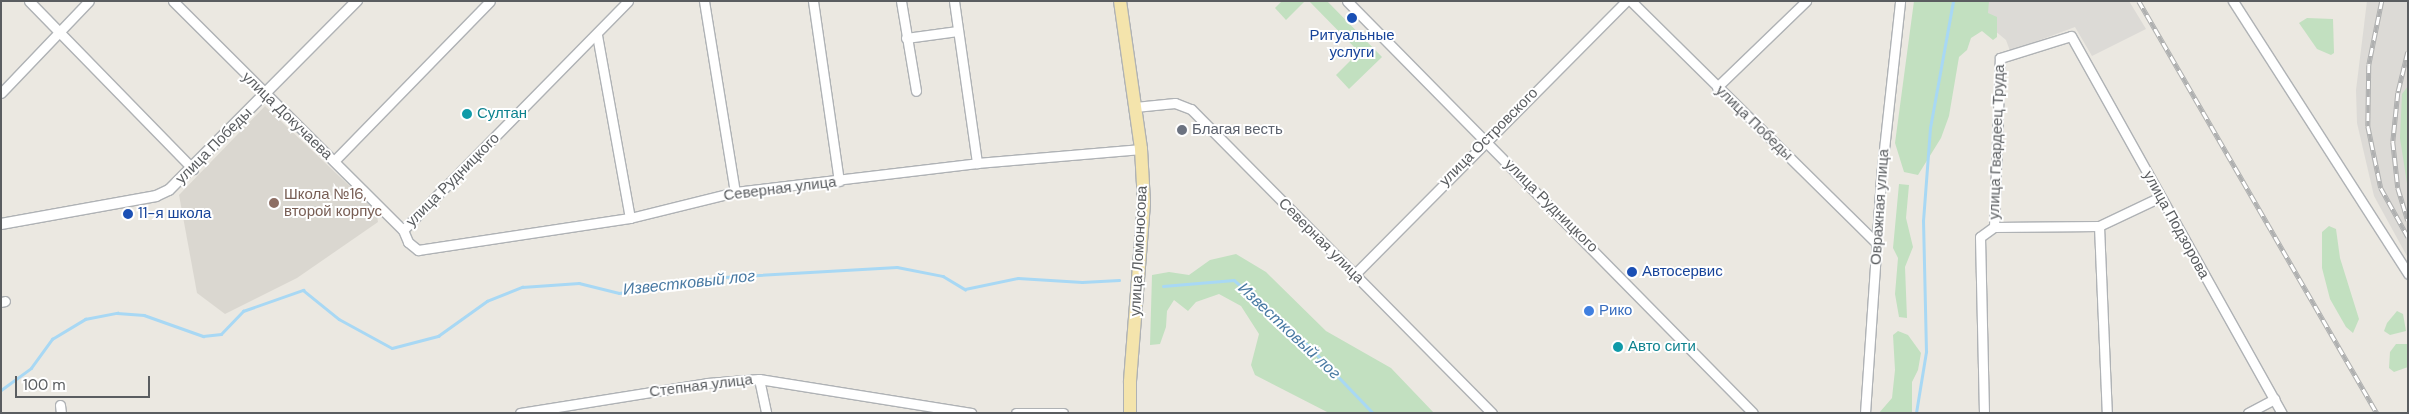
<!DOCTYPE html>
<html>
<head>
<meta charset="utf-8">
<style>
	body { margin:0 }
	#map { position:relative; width:2409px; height:414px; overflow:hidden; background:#ebe8e1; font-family:"DM Sans",sans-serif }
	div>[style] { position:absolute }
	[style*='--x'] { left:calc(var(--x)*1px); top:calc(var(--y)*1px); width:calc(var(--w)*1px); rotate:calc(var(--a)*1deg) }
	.industrial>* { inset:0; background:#dcdad6 }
	.education>* { inset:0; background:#dad7d0 }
	.green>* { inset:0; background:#c2e0c0 }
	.stream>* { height:2.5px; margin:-1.25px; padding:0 1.25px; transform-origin:1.25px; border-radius:1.25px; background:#a8d8f4 }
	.roads { filter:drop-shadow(1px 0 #afb2b5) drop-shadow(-1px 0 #afb2b5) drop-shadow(0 1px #afb2b5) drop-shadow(0 -1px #afb2b5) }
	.minor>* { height:9px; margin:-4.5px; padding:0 4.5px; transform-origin:4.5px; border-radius:4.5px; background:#fff }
	.tertiary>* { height:10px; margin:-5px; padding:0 5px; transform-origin:5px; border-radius:5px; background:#fff }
	.primary>* { height:12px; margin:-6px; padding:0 6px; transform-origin:6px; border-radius:6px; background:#f4e4ac }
	.rail>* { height:4.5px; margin-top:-2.25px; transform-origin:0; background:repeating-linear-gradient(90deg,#fff 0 8px,#afb0b0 0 16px); box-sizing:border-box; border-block:1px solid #afb0b0 }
	.dots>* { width:14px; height:14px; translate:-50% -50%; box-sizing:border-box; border:2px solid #fff; border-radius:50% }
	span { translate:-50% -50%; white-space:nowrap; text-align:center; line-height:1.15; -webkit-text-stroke:4px #fff; paint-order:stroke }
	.transit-label { font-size:15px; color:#164399 }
	.left { translate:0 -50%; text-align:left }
	.culture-label { font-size:15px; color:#0d838f }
	.street-label { font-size:15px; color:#5a5d60 }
	.worship-label { font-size:15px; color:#5b616d }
	.education-label { font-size:15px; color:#785e54 }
	.shop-label { font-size:15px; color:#366cbe }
	.water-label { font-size:16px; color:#497aa3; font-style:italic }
	.frame { position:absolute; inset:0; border:2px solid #5a5d60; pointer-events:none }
	.scale { position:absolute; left:15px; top:376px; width:135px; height:22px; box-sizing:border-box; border:2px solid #5a5d60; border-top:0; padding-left:6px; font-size:15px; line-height:18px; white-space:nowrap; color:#5a5d60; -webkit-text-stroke:4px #fff; paint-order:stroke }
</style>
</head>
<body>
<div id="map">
	<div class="industrial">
		<i style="clip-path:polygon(1959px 1px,2129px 1px,2146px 29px,2092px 56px,2075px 27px,2010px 51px,2006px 40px)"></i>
		<i style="clip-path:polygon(2367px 1px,2408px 1px,2408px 258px,2374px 196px,2357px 123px,2356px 90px)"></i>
	</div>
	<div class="education">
		<i style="clip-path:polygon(265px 106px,376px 211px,378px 222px,297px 278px,225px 314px,197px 293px,179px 195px)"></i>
	</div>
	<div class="green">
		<i style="clip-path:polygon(1282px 1px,1305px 1px,1286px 20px,1275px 8px)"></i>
		<i style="clip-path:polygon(1309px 1px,1327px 1px,1382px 57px,1349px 89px,1336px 75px,1359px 52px)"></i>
		<i style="clip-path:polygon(1914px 1px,1989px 1px,1988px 13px,1997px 17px,1997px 37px,1993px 40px,1982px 31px,1971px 38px,1967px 50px,1959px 57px,1949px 116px,1941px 138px,1918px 175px,1904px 172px,1895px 143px)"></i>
		<i style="clip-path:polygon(2307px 18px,2333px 19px,2334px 53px,2331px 55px,2317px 49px,2299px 23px)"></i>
		<i style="clip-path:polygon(2408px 86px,2408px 190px,2400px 138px,2402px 94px)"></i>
		<i style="clip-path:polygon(1899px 184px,1909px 185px,1906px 218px,1913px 247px,1905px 267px,1907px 318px,1899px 317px,1895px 294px,1898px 258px,1893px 248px)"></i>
		<i style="clip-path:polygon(2329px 226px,2336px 229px,2340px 258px,2359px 319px,2353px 333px,2346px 327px,2330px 299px,2322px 268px,2322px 232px)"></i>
		<i style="clip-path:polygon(1236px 254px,1266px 272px,1326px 331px,1391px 368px,1434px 413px,1329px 413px,1255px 375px,1251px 365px,1259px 334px,1241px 306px,1219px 294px,1196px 302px,1188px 311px,1174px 300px,1167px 311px,1166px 327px,1160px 344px,1150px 345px,1152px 275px,1169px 272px,1189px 275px,1210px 260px)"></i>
		<i style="clip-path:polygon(2397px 311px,2403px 314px,2406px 331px,2390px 335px,2384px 331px,2387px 323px)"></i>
		<i style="clip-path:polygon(1898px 331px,1908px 335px,1921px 353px,1918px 370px,1912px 382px,1912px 413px,1879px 413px,1892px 398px,1895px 370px,1893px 335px)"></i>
		<i style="clip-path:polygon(2396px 344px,2408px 344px,2408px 367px,2394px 372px,2389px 368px,2390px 352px)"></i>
	</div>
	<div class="stream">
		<i style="--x:1163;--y:286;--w:71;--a:-4.8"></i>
		<i style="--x:1234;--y:280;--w:101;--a:41.4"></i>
		<i style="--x:1310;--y:347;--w:91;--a:46.3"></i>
		<i style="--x:1;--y:390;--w:37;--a:-36"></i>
		<i style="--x:31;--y:368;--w:36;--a:-54"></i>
		<i style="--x:52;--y:339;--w:39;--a:-31"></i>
		<i style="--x:85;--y:319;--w:33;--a:-11"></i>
		<i style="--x:117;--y:313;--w:27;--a:4"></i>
		<i style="--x:144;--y:315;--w:63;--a:19.6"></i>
		<i style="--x:203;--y:336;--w:18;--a:-6"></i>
		<i style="--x:221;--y:334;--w:32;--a:-46"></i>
		<i style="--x:243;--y:311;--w:64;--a:-19.3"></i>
		<i style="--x:303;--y:290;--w:46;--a:38.9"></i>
		<i style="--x:339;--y:319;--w:60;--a:28.7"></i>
		<i style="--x:392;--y:348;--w:48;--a:-14.6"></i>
		<i style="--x:438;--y:336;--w:60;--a:-35.5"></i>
		<i style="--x:487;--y:301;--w:38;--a:-22"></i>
		<i style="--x:522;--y:287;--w:57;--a:-4"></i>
		<i style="--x:579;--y:283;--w:41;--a:14"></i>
		<i style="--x:619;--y:293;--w:106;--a:-8.7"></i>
		<i style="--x:724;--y:277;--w:173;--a:-3.3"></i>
		<i style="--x:897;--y:267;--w:47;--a:11.1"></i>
		<i style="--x:943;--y:276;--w:26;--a:31"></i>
		<i style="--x:965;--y:289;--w:54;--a:-11.7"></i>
		<i style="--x:1018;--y:278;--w:64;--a:3.6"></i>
		<i style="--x:1082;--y:282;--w:37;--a:-3"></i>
		<i style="--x:1916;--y:413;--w:62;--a:-80.7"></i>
		<i style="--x:1926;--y:352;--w:131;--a:-91.3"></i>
		<i style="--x:1923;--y:221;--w:93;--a:-85.7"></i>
		<i style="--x:1930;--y:128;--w:129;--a:-79.7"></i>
	</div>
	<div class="roads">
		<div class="minor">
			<i style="--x:29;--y:1;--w:235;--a:45.7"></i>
			<i style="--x:173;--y:1;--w:325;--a:44.9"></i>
			<i style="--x:403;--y:230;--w:13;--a:67"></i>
			<i style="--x:408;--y:242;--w:13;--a:39"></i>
			<i style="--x:418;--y:250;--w:214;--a:-8.6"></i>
			<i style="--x:630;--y:218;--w:108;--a:-13.9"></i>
			<i style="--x:735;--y:192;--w:244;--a:-6.8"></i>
			<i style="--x:977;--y:163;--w:165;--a:-4.9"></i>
			<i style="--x:704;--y:1;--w:193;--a:80.8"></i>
			<i style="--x:813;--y:1;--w:182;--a:81.8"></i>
			<i style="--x:901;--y:1;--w:91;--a:80.5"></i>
			<i style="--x:954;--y:1;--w:164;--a:81.9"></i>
			<i style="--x:1347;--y:1;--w:578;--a:45.42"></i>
			<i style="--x:1631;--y:1;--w:346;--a:44.6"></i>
			<i style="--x:2233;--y:1;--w:324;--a:57.3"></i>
			<i style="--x:597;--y:35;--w:186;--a:79.8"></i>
			<i style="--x:906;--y:38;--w:52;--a:-7.7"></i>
			<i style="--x:1717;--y:87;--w:124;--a:-44"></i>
			<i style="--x:1;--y:93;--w:127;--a:-46.3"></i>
			<i style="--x:1135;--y:107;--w:40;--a:-5.7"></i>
			<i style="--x:1175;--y:103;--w:17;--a:21"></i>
			<i style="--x:1191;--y:109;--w:428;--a:45.3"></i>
			<i style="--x:334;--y:161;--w:223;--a:-45.7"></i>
			<i style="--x:2099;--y:226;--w:187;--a:87.6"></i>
			<i style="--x:1994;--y:227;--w:105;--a:-0.5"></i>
			<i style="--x:2099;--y:226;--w:68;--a:-25.4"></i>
			<i style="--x:403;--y:230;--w:321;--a:-45.5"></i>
			<i style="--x:1355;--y:274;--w:385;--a:-45.2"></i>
			<i style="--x:1;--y:302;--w:4;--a:-14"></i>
			<i style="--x:759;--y:379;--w:35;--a:78"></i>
			<i style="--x:60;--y:405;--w:8;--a:83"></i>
			<i style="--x:520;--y:413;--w:189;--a:-9.1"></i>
			<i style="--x:707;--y:383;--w:52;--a:-4.4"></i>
			<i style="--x:759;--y:379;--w:215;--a:9.1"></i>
			<i style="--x:1016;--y:413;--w:47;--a:0"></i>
			<i style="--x:1865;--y:413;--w:237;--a:-86.1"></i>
			<i style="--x:1881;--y:177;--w:177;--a:-83.8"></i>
			<i style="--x:1984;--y:413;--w:176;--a:-91.3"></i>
			<i style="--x:1980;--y:237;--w:17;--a:-36"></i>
			<i style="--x:1994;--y:227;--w:169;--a:-88"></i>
			<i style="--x:2000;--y:58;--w:74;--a:-17.2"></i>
			<i style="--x:2071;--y:36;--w:432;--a:60.8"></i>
			<i style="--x:2248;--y:413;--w:30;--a:-28"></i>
		</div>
		<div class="tertiary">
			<i style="--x:1;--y:224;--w:158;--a:-10.2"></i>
			<i style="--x:156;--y:196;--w:14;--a:-25"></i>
			<i style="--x:169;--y:190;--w:267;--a:-45.2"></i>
		</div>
		<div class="primary">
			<i style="--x:1120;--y:1;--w:149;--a:81.9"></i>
			<i style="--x:1141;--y:149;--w:54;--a:86.8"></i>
			<i style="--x:1144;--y:203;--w:180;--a:94.5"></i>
			<i style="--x:1130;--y:382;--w:31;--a:90"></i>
		</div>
	</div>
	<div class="rail">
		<i style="--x:2139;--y:1;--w:476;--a:60"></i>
		<i style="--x:2382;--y:1;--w:65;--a:101.5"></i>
		<i style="--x:2369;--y:65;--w:61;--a:90.9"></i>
		<i style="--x:2368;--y:126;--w:63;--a:78.2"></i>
		<i style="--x:2381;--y:188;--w:56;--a:61.1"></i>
		<i style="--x:2408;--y:52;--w:42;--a:103.7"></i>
		<i style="--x:2398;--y:93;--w:49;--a:95.8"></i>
		<i style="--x:2393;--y:142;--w:46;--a:83.8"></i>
		<i style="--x:2398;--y:188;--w:34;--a:73"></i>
	</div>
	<div class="dots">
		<i style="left:1352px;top:18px;background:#1a4fb4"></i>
		<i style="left:467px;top:114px;background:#0f9aa8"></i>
		<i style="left:1182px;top:130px;background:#6b7280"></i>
		<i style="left:274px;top:203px;background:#8d6e63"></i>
		<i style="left:128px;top:214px;background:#1a4fb4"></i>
		<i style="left:1632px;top:272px;background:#1a4fb4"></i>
		<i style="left:1589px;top:311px;background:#3f7fe0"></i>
		<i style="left:1618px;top:347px;background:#0f9aa8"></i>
	</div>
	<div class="transit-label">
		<span style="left:1352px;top:44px">Ритуальные<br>услуги</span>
		<span class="left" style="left:138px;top:214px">11-я школа</span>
		<span class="left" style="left:1642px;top:272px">Автосервис</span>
	</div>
	<div class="culture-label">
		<span class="left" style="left:477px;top:114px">Султан</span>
		<span class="left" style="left:1628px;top:347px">Авто сити</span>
	</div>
	<div class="street-label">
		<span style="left:287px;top:116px;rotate:44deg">улица Докучаева</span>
		<span style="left:1754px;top:123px;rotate:44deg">улица Победы</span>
		<span style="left:1489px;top:137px;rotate:-45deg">улица Островского</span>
		<span style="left:1997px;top:142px;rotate:-88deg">улица Гвардеец Труда</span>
		<span style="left:214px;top:146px;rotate:-45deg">улица Победы</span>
		<span style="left:453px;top:180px;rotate:-45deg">улица Рудницкого</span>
		<span style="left:780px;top:189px;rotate:-7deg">Северная улица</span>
		<span style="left:1551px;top:206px;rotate:45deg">улица Рудницкого</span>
		<span style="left:1880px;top:207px;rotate:-86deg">Овражная улица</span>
		<span style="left:2176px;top:225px;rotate:61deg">улица Подзорова</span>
		<span style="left:1321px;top:241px;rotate:45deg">Северная улица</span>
		<span style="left:1139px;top:251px;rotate:-87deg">улица Ломоносова</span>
		<span style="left:701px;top:386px;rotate:-7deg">Степная улица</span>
	</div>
	<div class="worship-label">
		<span class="left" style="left:1192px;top:130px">Благая весть</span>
	</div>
	<div class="education-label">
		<span class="left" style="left:284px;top:203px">Школа №16,<br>второй корпус</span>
	</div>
	<div class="shop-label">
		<span class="left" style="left:1599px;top:311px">Рико</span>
	</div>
	<div class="water-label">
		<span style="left:689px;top:283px;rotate:-6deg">Известковый лог</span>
		<span style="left:1289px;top:331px;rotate:43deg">Известковый лог</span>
	</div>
	<div class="frame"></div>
	<div class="scale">100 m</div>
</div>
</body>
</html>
